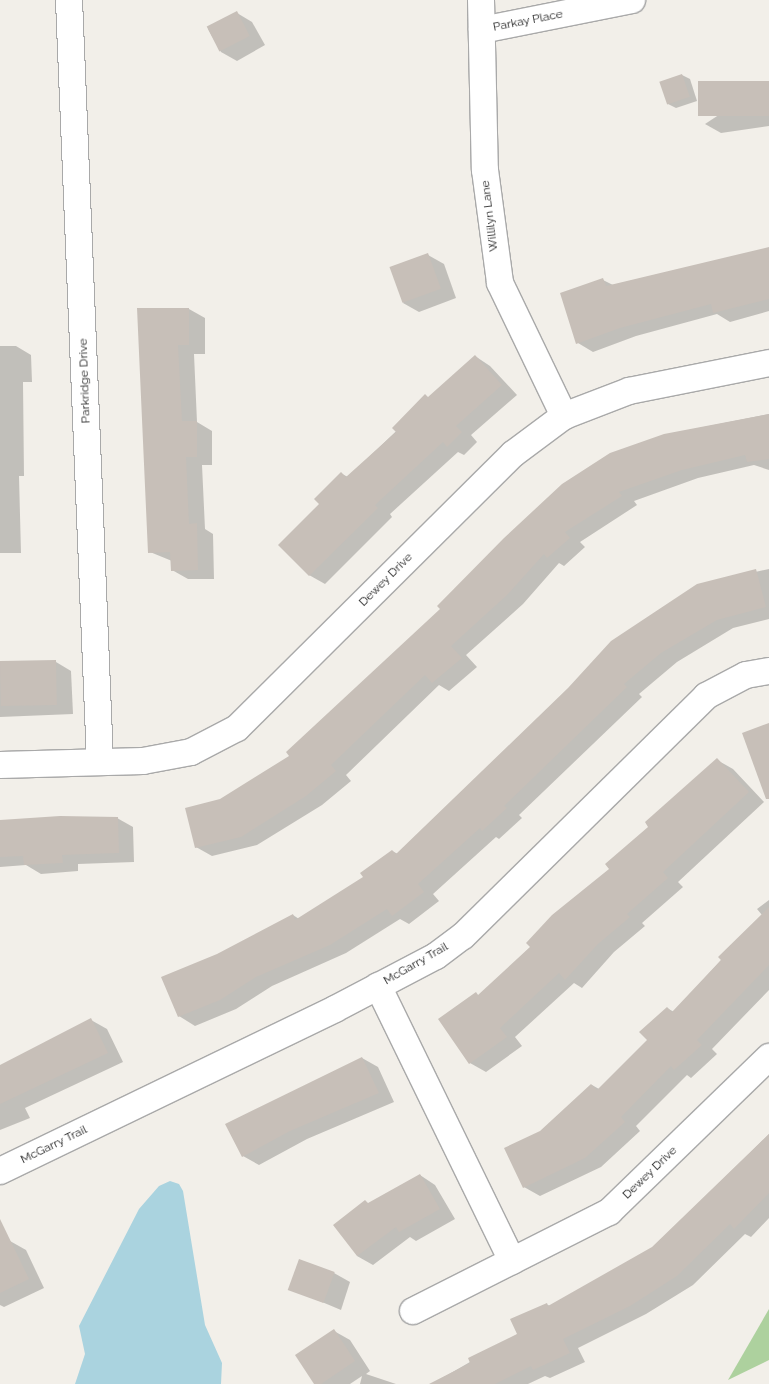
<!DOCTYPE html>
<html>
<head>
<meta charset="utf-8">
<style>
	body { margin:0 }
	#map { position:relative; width:769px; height:1384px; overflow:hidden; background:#f2efe9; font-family:Raleway,sans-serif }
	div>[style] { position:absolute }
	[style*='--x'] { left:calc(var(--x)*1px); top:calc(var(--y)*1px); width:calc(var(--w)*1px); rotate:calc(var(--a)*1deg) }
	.forest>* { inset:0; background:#add19e }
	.water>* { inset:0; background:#aad3df }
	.shadow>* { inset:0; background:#0003 }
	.building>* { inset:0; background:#c7bfb8; transform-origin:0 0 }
	.roads { filter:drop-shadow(1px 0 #a9a9a9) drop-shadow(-1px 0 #a9a9a9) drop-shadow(0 1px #a9a9a9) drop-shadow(0 -1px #a9a9a9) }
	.street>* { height:26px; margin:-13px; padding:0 13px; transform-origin:13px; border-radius:13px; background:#fff }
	span { translate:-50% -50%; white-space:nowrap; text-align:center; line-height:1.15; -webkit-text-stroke:4px #fff; paint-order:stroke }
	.street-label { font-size:12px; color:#222 }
</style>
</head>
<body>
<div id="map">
	<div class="forest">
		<i style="clip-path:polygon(769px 1309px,769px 1360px,728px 1380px)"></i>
	</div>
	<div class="water">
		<i style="clip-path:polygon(170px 1181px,179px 1184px,183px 1191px,205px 1325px,222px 1363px,221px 1384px,75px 1384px,85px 1354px,79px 1326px,139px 1209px,159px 1186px)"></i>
	</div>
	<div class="shadow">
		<i style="clip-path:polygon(237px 13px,252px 22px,265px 45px,237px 61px,221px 52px,208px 29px)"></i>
		<i style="clip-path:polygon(682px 75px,690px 79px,697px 101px,676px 108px,668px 104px)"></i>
		<i style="clip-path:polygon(769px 82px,769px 126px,721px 133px,705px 124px)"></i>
		<i style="clip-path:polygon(769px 248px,769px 311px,730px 322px,717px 314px,636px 336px,593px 352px,578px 343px,603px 280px,613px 285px)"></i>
		<i style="clip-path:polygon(428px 255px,444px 264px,456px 298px,419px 312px,403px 303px)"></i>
		<i style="clip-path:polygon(138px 309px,189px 309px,205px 318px,205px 354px,194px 354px,197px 422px,212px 431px,212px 465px,202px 465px,205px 529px,213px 534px,214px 579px,188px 579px,172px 570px,172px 561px,150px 552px)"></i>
		<i style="clip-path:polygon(0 346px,16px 346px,31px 355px,32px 382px,23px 382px,24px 476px,19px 476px,21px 553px,0 553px)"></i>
		<i style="clip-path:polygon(475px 356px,490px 366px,517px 395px,471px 435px,477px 442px,464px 455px,458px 452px,390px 514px,392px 517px,325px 584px,309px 575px,321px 504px,342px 474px,348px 477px)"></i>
		<i style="clip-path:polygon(769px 414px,769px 470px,754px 465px,698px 478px,634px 501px,637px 505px,580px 542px,585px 547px,564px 566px,559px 563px,523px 604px,466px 655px,477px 667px,449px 691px,439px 685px,346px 775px,351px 781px,322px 805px,257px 845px,212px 856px,196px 847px,220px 800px,291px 757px,664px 435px)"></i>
		<i style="clip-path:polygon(769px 569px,769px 619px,733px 628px,677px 662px,639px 694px,642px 697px,519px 815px,522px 818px,499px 839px,496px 837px,433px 894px,439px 901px,409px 924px,400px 919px,346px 953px,272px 986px,236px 1009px,195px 1026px,179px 1016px,218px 955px,293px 915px,299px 919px,365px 877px,392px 851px,398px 854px,697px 585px)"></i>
		<i style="clip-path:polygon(0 662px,56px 662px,71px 671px,73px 714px,0 717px)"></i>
		<i style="clip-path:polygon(717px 760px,733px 769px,764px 802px,678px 882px,683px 887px,642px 923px,645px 926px,614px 952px,582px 988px,574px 983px,515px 1037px,522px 1046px,486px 1072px,470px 1063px,476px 994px,480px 996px,611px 869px)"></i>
		<i style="clip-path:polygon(117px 818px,133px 827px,134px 862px,78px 864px,78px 871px,41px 874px,26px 865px,0 867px,0 822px)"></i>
		<i style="clip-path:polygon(769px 900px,769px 990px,712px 1049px,717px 1054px,691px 1078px,687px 1075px,636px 1126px,640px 1131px,601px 1167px,540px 1196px,524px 1187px,541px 1132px,592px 1085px,599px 1089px,648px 1040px,667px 1008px,674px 1012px,762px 915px,757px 909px)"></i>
		<i style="clip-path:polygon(91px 1020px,107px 1029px,123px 1062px,25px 1108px,30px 1118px,0 1130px,0 1070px)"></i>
		<i style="clip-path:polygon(362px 1058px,378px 1067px,394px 1102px,307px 1139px,259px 1165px,243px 1156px)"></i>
		<i style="clip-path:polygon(769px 1134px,769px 1218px,751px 1237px,745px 1234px,693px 1285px,646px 1314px,578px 1348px,585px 1362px,550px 1378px,545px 1376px,528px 1384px,432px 1384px,518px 1334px,546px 1304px,550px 1306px,653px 1248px)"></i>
		<i style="clip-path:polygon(420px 1175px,435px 1185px,455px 1219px,416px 1241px,410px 1237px,373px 1265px,357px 1256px,369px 1204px)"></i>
		<i style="clip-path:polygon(10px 1241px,26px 1250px,44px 1288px,4px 1307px,0 1305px,0 1246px)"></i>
		<i style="clip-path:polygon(334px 1273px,350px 1282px,341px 1310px,291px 1289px)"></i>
		<i style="clip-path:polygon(334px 1331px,350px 1340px,370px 1371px,366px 1374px,396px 1384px,360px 1384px,362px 1376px,350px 1384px,315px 1384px)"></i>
	</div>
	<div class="building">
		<i style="left:237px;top:11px;width:28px;height:34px;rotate:63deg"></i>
		<i style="left:682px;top:74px;width:24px;height:24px;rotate:71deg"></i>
		<i style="left:769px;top:81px;width:35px;height:71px;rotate:90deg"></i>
		<i style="clip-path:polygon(769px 247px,769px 299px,713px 313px,711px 304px,620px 328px,576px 344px,560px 293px,603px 278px,606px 286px)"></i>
		<i style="left:428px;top:253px;width:38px;height:41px;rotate:70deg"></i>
		<i style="clip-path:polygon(137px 308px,189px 308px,189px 345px,178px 345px,182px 421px,197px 421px,197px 457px,186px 457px,189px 524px,197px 523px,198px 570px,171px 571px,170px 552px,148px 553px)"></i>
		<i style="clip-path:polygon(475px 355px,502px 385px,456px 426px,462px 432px,447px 447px,443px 442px,375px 505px,378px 508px,309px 576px,278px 545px,319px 504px,314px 499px,341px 472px,346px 477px,396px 432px,392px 428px,425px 394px,428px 397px)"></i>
		<i style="clip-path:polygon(769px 414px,769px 459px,747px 462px,745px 455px,682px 470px,619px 492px,622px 496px,565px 532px,570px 538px,547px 558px,544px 554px,507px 595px,451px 646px,462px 658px,432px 683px,425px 675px,331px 765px,336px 771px,306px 796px,241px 837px,195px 848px,185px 808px,220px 799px,289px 756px,286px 752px,440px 609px,437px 606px,504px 538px,562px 484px,610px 453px,664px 434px)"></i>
		<i style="clip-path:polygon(756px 569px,766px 607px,717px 620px,661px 653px,624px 684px,627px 687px,504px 806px,507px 808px,482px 831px,480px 828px,418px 884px,424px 892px,392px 916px,387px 909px,330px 945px,256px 977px,220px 1000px,178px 1017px,161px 977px,217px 954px,293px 914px,295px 920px,363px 877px,360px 873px,392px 850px,396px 854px,568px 688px,611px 641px,697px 584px)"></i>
		<i style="left:56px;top:660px;width:45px;height:56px;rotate:89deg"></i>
		<i style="clip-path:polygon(769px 723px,769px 799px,766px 799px,742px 733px)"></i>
		<i style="clip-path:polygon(717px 758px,749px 792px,663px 872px,668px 878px,627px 914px,630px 917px,598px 944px,565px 980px,559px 973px,500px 1028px,507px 1037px,469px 1064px,438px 1019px,476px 992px,478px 995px,530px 947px,526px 943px,552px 915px,609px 869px,605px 864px,648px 827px,645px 822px)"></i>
		<i style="clip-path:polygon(60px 816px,118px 817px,119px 853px,62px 855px,63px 863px,24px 865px,23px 856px,0 857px,0 820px)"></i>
		<i style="clip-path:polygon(769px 907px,769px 965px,697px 1040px,702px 1045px,674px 1070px,671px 1066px,621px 1117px,625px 1122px,585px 1158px,523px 1188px,504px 1148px,540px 1131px,591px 1084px,597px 1090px,647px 1040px,639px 1032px,667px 1007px,672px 1012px,721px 960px,718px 957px)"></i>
		<i style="clip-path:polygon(91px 1018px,108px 1053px,0 1104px,0 1065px)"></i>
		<i style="clip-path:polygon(362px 1057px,379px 1093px,290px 1131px,242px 1157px,225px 1124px)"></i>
		<i style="clip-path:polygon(769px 1134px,769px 1193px,734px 1229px,730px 1224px,677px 1276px,630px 1306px,563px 1339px,570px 1353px,533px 1370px,531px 1366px,495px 1384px,429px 1384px,470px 1363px,468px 1358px,517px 1334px,510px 1319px,547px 1303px,548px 1306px,652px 1247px)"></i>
		<i style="clip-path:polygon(420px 1174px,440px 1209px,399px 1232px,396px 1227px,357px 1256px,333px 1225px,365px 1200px,368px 1203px)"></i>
		<i style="clip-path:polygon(0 1219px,29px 1279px,0 1293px)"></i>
		<i style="left:299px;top:1259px;width:38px;height:33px;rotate:20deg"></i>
		<i style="clip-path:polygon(334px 1329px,355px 1361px,321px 1384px,314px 1384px,295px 1355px)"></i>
	</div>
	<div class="roads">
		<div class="street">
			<i style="--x:69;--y:0;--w:762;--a:87.67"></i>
			<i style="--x:481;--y:0;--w:170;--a:88.7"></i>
			<i style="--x:485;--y:170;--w:114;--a:82.4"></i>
			<i style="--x:500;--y:283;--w:148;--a:64.3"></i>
			<i style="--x:482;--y:30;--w:153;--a:-11.3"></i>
			<i style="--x:0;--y:765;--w:143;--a:-1.6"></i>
			<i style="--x:143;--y:761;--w:49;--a:-10.6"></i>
			<i style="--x:191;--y:752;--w:52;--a:-27.6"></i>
			<i style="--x:237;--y:728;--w:389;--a:-44.8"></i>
			<i style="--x:513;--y:454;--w:64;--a:-36.7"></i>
			<i style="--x:564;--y:416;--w:70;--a:-21"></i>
			<i style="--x:629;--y:391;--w:143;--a:-11.3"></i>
			<i style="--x:378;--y:986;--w:306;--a:64"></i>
			<i style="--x:0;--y:1171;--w:372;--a:-25.8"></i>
			<i style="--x:335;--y:1009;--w:114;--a:-27.7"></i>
			<i style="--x:436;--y:956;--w:34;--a:-37"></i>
			<i style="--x:463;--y:936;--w:342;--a:-44.6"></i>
			<i style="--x:706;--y:696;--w:45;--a:-27.7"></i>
			<i style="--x:746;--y:675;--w:23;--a:-10"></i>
			<i style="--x:413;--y:1311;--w:220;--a:-26.8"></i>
			<i style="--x:609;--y:1212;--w:223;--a:-44.1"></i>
		</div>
	</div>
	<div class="street-label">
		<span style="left:528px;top:21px;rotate:-11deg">Parkay Place</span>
		<span style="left:490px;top:216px;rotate:-97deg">Willilyn Lane</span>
		<span style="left:85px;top:381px;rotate:-92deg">Parkridge Drive</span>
		<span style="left:386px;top:580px;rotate:-45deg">Dewey Drive</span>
		<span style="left:416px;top:964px;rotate:-30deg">McGarry Trail</span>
		<span style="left:54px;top:1145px;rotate:-26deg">McGarry Trail</span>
		<span style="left:650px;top:1173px;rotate:-44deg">Dewey Drive</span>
	</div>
</div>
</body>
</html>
